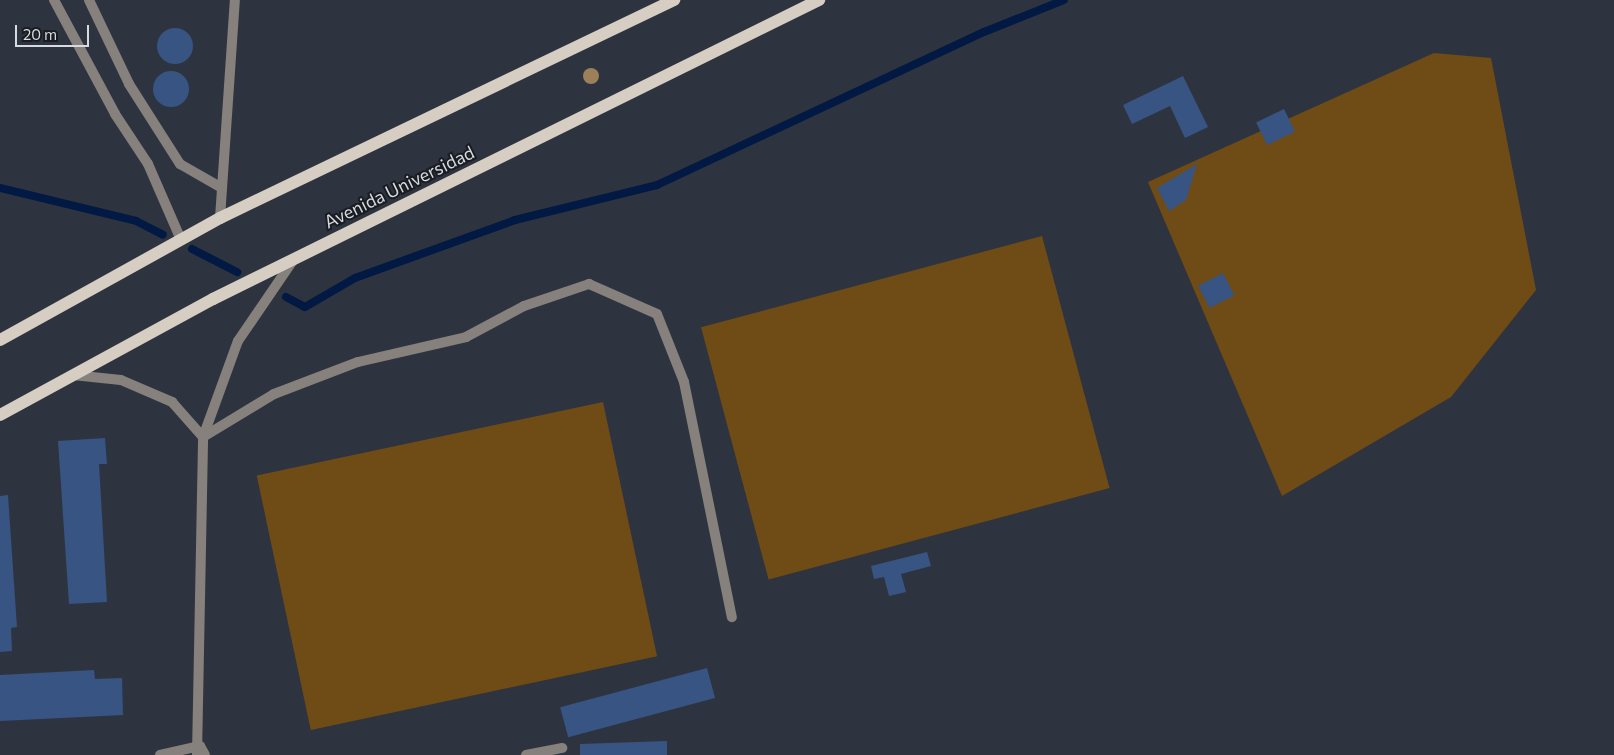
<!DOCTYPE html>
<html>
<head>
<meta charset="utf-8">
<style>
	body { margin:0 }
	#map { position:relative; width:1614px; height:755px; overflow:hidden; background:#2e343f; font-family:Commissioner,sans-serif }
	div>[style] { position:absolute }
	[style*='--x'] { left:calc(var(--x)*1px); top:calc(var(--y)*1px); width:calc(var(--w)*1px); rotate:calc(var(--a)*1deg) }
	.green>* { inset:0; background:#6f4b16; transform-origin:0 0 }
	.stream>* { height:8px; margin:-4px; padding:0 4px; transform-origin:4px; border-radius:4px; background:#011943 }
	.building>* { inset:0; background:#375483; transform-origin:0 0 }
	.round { border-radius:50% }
	.minor>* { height:10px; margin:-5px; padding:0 5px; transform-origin:5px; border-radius:5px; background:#86817c }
	.primary>* { height:12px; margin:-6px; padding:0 6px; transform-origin:6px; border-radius:6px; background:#d7cec3 }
	.trees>* { width:16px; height:16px; margin:-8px; border-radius:50%; background:#9d7f5a }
	span { translate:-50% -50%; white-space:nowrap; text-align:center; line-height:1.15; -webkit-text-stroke:4px #191c21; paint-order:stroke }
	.street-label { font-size:18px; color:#d6dae1 }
	.scale { position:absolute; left:15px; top:25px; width:74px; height:22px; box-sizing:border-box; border:2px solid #d6dae1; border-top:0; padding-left:6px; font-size:15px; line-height:18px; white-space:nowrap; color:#d6dae1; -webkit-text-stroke:4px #191c21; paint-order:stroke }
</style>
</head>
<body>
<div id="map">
	<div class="green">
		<i style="clip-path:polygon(1434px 53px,1491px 58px,1536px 290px,1451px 397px,1282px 496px,1148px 182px)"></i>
		<i style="left:1042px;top:236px;width:261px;height:353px;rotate:75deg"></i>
		<i style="left:603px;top:402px;width:260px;height:354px;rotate:78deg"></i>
	</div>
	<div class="stream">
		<i style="--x:0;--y:188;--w:140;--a:13.6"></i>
		<i style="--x:136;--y:221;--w:30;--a:27"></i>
		<i style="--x:192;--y:249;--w:51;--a:27.1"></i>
		<i style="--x:286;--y:297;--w:21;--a:28"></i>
		<i style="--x:305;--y:307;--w:58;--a:-30.1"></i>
		<i style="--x:355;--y:278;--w:170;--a:-19.9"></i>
		<i style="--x:515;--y:220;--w:146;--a:-13.8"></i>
		<i style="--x:657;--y:185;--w:361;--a:-25.1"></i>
		<i style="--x:984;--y:32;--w:86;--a:-21.8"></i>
	</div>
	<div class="building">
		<i class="round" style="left:157px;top:28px;width:36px;height:36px"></i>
		<i class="round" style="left:153px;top:71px;width:36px;height:36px"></i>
		<i style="clip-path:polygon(1183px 76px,1208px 127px,1185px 138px,1170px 106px,1132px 124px,1123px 105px)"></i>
		<i style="left:1284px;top:109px;width:25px;height:31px;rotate:64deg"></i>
		<i style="clip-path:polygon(1197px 164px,1186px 200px,1169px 211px,1157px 188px)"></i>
		<i style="left:1223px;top:273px;width:25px;height:28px;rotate:63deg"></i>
		<i style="clip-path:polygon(105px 438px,107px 464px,99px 464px,107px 602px,69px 604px,58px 441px)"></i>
		<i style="clip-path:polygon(8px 495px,17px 627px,11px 628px,12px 651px,0 652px,0 496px)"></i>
		<i style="clip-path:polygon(927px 552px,931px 566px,901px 574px,906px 592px,889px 596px,884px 577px,874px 579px,871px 566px)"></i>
		<i style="left:707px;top:668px;width:31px;height:152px;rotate:75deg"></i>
		<i style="clip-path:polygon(94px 670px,95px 679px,122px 678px,123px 715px,0 721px,0 675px)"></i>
		<i style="clip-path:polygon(667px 741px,667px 755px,580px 755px,580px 744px)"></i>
	</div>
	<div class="minor">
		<i style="--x:54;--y:0;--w:129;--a:61.8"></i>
		<i style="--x:115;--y:114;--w:60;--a:56.6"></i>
		<i style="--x:148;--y:164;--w:83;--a:66.5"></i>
		<i style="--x:89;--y:0;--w:93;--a:64.5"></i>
		<i style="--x:129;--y:84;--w:95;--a:57.5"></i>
		<i style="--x:180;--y:164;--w:48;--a:29.7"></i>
		<i style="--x:220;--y:218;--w:219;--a:-86.1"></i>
		<i style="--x:73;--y:375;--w:48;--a:5.9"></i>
		<i style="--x:121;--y:380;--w:56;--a:23.3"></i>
		<i style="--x:172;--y:402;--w:47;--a:48.5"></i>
		<i style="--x:203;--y:437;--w:83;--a:-31.2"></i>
		<i style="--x:274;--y:394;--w:90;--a:-20.9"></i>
		<i style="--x:358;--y:362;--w:111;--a:-13"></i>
		<i style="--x:466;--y:337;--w:66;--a:-28.1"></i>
		<i style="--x:524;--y:306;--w:69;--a:-18.7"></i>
		<i style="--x:589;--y:284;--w:74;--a:23.8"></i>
		<i style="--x:657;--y:314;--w:73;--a:68.3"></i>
		<i style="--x:684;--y:382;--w:240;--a:78.5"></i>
		<i style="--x:160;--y:755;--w:41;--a:-12.7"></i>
		<i style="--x:200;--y:746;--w:10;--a:61"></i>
		<i style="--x:197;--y:755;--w:318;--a:-88.9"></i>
		<i style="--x:203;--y:437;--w:102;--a:-70"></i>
		<i style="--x:238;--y:341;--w:99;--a:-55.7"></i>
		<i style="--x:526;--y:755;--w:37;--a:-11"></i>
	</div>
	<div class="primary">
		<i style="--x:0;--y:340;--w:252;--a:-29"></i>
		<i style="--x:220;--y:218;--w:504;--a:-25.65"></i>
		<i style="--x:0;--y:415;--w:243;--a:-28.6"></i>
		<i style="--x:213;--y:299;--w:676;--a:-26.26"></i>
	</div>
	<div class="trees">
		<i style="left:591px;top:76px"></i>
	</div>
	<div class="street-label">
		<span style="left:399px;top:187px;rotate:-26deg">Avenida Universidad</span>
	</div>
	<div class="scale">20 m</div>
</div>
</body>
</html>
